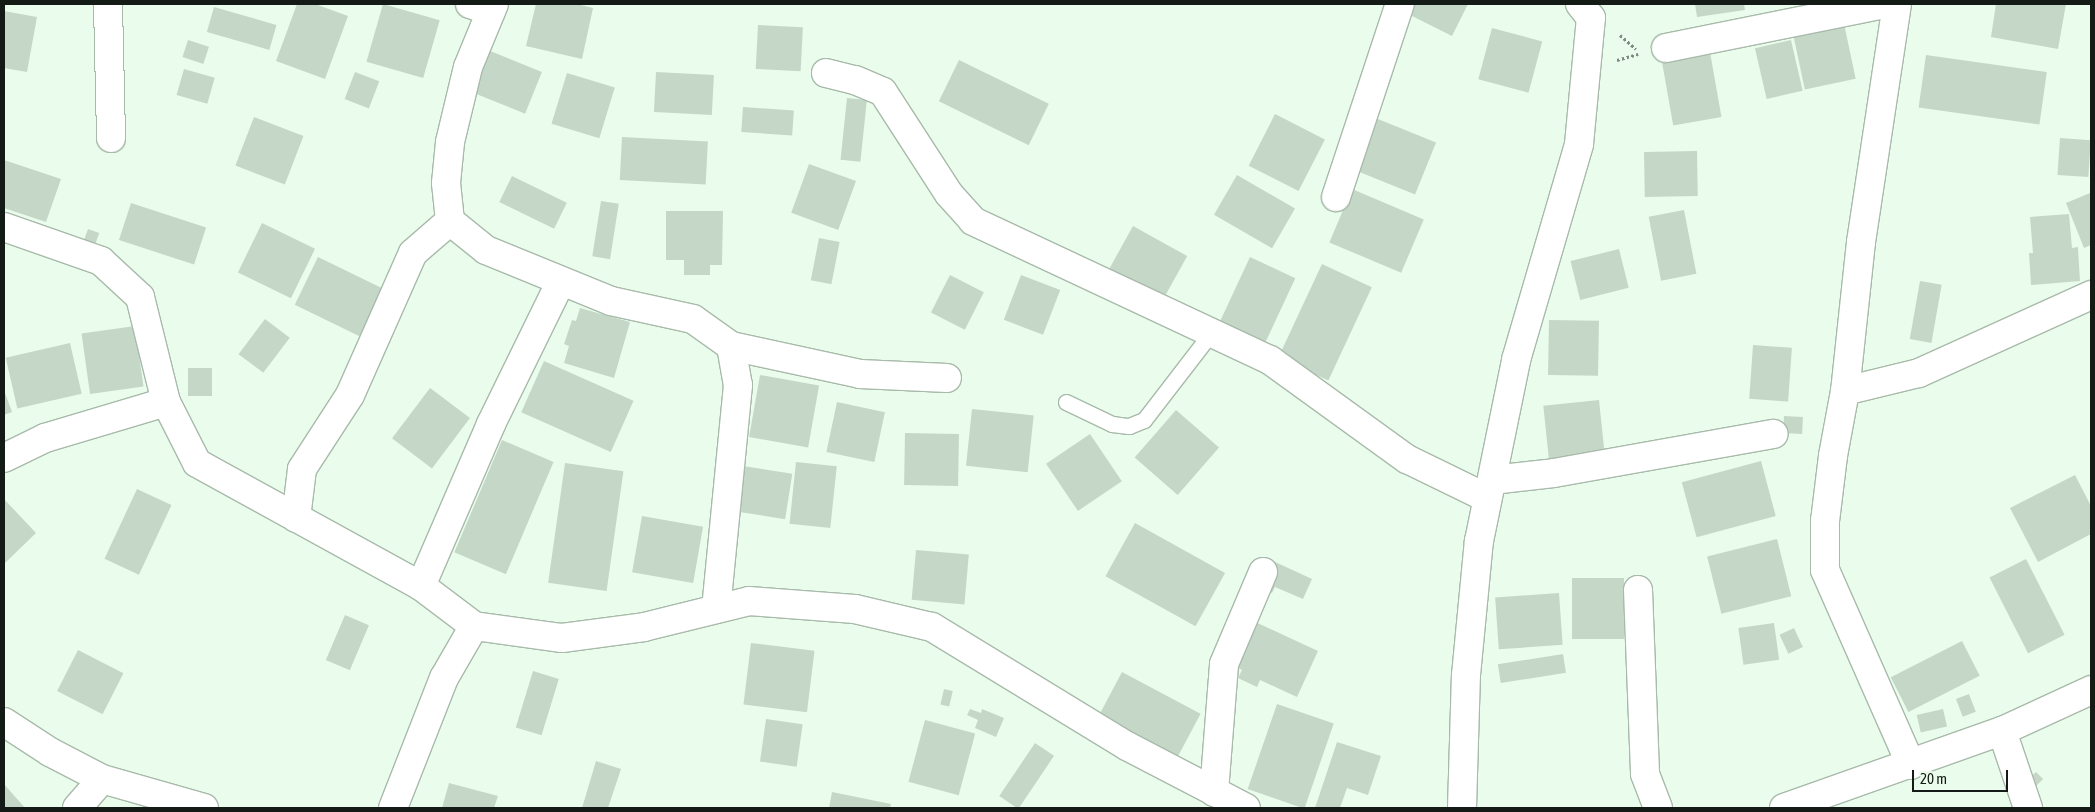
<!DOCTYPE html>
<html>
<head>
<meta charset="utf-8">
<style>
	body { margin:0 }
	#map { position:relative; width:2095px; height:812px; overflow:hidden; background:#eafdec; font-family:"Asap Condensed",sans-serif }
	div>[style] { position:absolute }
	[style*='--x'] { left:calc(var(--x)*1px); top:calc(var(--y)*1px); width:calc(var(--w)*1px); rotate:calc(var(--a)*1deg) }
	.building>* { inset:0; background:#c5d8c8; transform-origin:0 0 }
	.path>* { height:3px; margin-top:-1.5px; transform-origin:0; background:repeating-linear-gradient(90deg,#7e8b80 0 2.5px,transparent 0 5px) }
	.roads { filter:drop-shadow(1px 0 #a8baaa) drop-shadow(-1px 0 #a8baaa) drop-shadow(0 1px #a8baaa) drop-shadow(0 -1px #a8baaa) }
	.service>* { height:15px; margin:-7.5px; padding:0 7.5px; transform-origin:7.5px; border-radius:7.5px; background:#fff }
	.minor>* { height:28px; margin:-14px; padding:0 14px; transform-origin:14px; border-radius:14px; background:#fff }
	.tertiary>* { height:28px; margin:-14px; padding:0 14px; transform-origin:14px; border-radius:14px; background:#fff }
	span { translate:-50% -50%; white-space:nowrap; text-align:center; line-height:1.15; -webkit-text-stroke:4px #eafdec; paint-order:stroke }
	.frame { position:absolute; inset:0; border:5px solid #141a15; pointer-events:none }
	.scale { position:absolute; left:1912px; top:770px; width:96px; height:22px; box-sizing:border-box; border:2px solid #141a15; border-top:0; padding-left:6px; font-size:15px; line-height:18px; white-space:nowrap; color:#141a15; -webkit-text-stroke:4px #eafdec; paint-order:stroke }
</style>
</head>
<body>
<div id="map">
	<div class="building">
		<i style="clip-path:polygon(297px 4px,315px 4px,348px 16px,325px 79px,276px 61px)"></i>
		<i style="left:383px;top:4px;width:59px;height:60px;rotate:16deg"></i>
		<i style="clip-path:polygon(536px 4px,577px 4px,593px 8px,582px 59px,526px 46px)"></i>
		<i style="clip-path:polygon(1415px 4px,1468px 4px,1452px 36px,1410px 15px)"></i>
		<i style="clip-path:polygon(1695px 4px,1744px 4px,1745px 10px,1697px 17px)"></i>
		<i style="clip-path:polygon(1996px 4px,2066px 4px,2058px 49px,1991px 37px)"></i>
		<i style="left:214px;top:7px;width:65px;height:26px;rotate:16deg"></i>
		<i style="clip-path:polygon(4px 11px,37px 17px,27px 72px,4px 68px)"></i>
		<i style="left:1843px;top:19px;width:61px;height:52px;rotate:78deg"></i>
		<i style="left:758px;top:25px;width:45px;height:44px;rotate:3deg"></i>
		<i style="left:1492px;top:28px;width:52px;height:53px;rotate:15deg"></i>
		<i style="left:188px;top:40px;width:22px;height:18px;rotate:18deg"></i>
		<i style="left:1791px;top:40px;width:52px;height:37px;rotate:77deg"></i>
		<i style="left:490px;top:51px;width:56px;height:45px;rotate:22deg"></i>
		<i style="left:1710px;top:52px;width:66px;height:49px;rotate:80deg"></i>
		<i style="left:1926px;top:55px;width:122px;height:53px;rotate:8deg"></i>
		<i style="left:959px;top:60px;width:100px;height:46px;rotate:26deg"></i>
		<i style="left:184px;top:69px;width:32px;height:27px;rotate:16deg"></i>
		<i style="left:355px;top:72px;width:26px;height:29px;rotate:21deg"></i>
		<i style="left:656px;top:72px;width:58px;height:40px;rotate:3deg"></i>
		<i style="left:567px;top:73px;width:50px;height:53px;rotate:17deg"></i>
		<i style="left:847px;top:98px;width:20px;height:62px;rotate:6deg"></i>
		<i style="left:743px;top:107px;width:51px;height:25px;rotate:4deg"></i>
		<i style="left:1275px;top:114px;width:56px;height:58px;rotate:27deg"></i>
		<i style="left:254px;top:117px;width:53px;height:52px;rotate:21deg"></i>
		<i style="left:1373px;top:117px;width:68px;height:56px;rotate:22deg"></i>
		<i style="left:622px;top:137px;width:86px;height:43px;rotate:3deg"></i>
		<i style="left:2060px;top:138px;width:31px;height:37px;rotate:4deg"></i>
		<i style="left:1697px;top:151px;width:45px;height:53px;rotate:89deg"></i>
		<i style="clip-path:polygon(4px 160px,61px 179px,46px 222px,4px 208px)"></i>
		<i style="left:809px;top:164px;width:50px;height:52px;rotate:20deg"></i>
		<i style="left:1237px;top:175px;width:67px;height:46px;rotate:30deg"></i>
		<i style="left:512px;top:176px;width:61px;height:29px;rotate:26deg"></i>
		<i style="left:1352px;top:189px;width:78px;height:58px;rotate:23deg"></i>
		<i style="clip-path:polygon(2090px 193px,2091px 245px,2084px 248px,2066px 203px)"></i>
		<i style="left:601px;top:201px;width:18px;height:56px;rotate:9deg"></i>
		<i style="left:131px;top:203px;width:79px;height:39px;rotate:18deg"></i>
		<i style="left:1684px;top:210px;width:65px;height:36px;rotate:79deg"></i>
		<i style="clip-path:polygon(666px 211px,723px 211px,722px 265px,710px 265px,710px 275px,684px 275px,684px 260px,666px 260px)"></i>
		<i style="clip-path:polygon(2069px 214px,2072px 248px,2078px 247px,2080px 281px,2031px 285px,2029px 253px,2033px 253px,2030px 217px)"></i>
		<i style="left:262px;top:223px;width:59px;height:55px;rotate:26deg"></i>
		<i style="left:1133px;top:226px;width:62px;height:52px;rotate:29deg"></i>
		<i style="left:88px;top:229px;width:12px;height:14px;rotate:20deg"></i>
		<i style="left:819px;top:238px;width:21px;height:43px;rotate:11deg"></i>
		<i style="left:1619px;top:249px;width:40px;height:50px;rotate:76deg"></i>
		<i style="left:318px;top:257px;width:72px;height:53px;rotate:26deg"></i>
		<i style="left:1250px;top:257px;width:50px;height:78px;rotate:25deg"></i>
		<i style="left:1322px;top:264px;width:55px;height:103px;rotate:25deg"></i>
		<i style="left:950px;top:275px;width:38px;height:42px;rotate:27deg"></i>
		<i style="left:1021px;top:275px;width:42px;height:48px;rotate:21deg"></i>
		<i style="left:1920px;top:281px;width:22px;height:59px;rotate:10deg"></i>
		<i style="clip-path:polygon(580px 308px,630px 322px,614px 378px,564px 363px,569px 346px,564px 344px,572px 320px,576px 321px)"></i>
		<i style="left:265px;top:319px;width:31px;height:44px;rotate:37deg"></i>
		<i style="left:1549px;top:320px;width:50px;height:55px;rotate:1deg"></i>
		<i style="left:135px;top:326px;width:61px;height:54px;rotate:82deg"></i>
		<i style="left:70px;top:343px;width:52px;height:66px;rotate:77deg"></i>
		<i style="left:1753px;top:345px;width:39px;height:54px;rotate:4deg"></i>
		<i style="left:544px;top:361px;width:98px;height:56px;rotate:24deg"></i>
		<i style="left:188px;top:368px;width:24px;height:28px"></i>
		<i style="left:760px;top:375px;width:60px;height:63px;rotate:10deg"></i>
		<i style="left:430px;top:388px;width:50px;height:63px;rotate:37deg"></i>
		<i style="clip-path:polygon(4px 390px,12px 412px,4px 415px)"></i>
		<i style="left:1599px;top:400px;width:55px;height:56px;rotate:84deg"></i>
		<i style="left:837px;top:402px;width:49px;height:51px;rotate:12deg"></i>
		<i style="left:972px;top:409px;width:62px;height:57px;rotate:6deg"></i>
		<i style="left:1176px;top:410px;width:57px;height:63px;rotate:41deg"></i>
		<i style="left:1784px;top:416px;width:19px;height:17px;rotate:3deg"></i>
		<i style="left:905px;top:433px;width:54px;height:52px;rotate:1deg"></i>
		<i style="left:1090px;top:434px;width:57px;height:53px;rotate:56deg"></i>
		<i style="left:502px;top:440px;width:56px;height:122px;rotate:23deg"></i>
		<i style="left:1761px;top:461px;width:57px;height:82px;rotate:75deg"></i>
		<i style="left:796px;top:462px;width:41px;height:62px;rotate:6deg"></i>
		<i style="left:565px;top:463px;width:59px;height:121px;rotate:8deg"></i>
		<i style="left:737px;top:465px;width:56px;height:46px;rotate:9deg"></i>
		<i style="clip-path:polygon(2075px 475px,2091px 506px,2091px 534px,2038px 562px,2010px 508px)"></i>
		<i style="left:137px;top:489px;width:38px;height:77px;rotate:25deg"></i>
		<i style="clip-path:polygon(4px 499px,36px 533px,4px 564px)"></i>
		<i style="left:642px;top:516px;width:62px;height:57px;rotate:10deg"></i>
		<i style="left:1135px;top:523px;width:103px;height:61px;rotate:29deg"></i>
		<i style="left:1777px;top:539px;width:59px;height:72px;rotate:76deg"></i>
		<i style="left:916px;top:550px;width:53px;height:50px;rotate:5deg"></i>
		<i style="left:2026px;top:559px;width:85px;height:41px;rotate:63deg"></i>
		<i style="clip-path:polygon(1273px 561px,1312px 579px,1303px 599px,1275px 587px,1272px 593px,1261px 588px)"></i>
		<i style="left:1572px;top:578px;width:52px;height:61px"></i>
		<i style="left:1559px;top:593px;width:52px;height:64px;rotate:86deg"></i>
		<i style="left:345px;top:615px;width:26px;height:49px;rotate:23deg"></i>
		<i style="clip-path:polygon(1249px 619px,1318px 651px,1297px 697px,1260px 680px,1257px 687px,1238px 678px,1242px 670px,1228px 663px)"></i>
		<i style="left:1774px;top:623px;width:37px;height:36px;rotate:82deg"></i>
		<i style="left:1794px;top:628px;width:21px;height:16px;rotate:65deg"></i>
		<i style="left:1962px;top:641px;width:39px;height:80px;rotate:63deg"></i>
		<i style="left:751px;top:643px;width:64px;height:62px;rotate:7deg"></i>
		<i style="left:78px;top:650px;width:51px;height:46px;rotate:27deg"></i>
		<i style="left:1563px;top:654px;width:19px;height:66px;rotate:81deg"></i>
		<i style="left:533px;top:671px;width:27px;height:59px;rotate:17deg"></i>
		<i style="left:1122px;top:672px;width:89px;height:56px;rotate:28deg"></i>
		<i style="left:944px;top:689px;width:9px;height:16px;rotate:13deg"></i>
		<i style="left:1969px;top:694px;width:19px;height:14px;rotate:69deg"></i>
		<i style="left:1277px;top:704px;width:60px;height:90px;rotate:19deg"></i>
		<i style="clip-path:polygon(970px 709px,981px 713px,982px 709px,1004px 718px,996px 737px,975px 728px,978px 720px,967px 715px)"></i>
		<i style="left:1943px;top:709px;width:18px;height:27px;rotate:77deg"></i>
		<i style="left:766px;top:719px;width:37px;height:43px;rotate:8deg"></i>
		<i style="left:925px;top:720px;width:52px;height:64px;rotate:15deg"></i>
		<i style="clip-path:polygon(1337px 742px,1381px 756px,1368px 795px,1347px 788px,1340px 808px,1315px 808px)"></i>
		<i style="left:1035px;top:743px;width:23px;height:64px;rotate:34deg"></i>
		<i style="clip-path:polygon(596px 761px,621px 769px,608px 808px,582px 808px)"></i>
		<i style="left:2036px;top:772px;width:10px;height:10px;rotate:45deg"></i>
		<i style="clip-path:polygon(449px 783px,498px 796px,494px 808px,442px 808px)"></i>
		<i style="clip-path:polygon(4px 784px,25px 808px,4px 808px)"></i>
		<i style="clip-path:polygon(832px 792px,891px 804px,890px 808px,829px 808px)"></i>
	</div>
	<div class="path">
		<i style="--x:1620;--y:35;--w:21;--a:41"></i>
		<i style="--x:1617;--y:60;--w:22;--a:-16"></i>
	</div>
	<div class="roads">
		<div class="service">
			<i style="--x:1066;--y:402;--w:51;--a:25.6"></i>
			<i style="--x:1112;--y:424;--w:17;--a:7"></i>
			<i style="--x:1129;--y:426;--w:16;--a:-22"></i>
			<i style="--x:1144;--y:420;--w:110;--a:-52.4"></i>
		</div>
		<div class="minor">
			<i style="--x:108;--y:4;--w:134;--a:88.7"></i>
			<i style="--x:470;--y:4;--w:22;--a:18"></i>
			<i style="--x:1897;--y:4;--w:241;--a:98.6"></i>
			<i style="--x:1861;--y:242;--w:150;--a:96.1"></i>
			<i style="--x:1845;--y:391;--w:66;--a:100.5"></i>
			<i style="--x:1833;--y:456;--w:65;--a:97"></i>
			<i style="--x:1825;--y:521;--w:49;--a:90"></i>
			<i style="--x:1825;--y:570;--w:213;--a:66.2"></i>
			<i style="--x:1666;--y:48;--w:223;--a:-11.4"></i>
			<i style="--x:826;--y:73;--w:30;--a:14"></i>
			<i style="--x:855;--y:80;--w:30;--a:23"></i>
			<i style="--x:883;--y:92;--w:121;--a:57.1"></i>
			<i style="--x:949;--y:194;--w:36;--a:48"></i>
			<i style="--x:973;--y:221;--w:328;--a:25.1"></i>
			<i style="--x:1270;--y:360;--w:169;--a:35.9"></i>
			<i style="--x:1407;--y:459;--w:89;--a:26"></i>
			<i style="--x:1336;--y:197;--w:203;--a:-71.7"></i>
			<i style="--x:450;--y:221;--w:46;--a:38.9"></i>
			<i style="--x:486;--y:250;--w:135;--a:22.2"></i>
			<i style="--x:611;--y:301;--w:84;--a:12.4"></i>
			<i style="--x:693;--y:319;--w:47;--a:35.4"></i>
			<i style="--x:731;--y:346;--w:40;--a:80"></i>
			<i style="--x:738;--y:385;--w:224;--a:95.6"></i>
			<i style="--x:4;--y:227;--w:103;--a:19.3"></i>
			<i style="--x:101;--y:261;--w:53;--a:42.7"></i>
			<i style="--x:140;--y:297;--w:108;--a:76.1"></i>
			<i style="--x:166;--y:402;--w:68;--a:63.1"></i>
			<i style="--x:197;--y:463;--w:256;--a:28.8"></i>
			<i style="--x:421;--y:586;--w:66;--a:37"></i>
			<i style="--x:474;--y:626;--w:89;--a:7.8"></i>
			<i style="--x:562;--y:638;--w:83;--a:-7.6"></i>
			<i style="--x:644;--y:627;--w:108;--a:-13.9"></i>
			<i style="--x:749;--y:601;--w:106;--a:4.3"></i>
			<i style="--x:855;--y:609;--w:79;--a:13.2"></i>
			<i style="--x:932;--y:627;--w:228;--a:31.4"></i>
			<i style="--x:1127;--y:746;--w:134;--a:27.5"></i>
			<i style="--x:731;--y:346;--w:132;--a:12.2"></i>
			<i style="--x:860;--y:374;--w:87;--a:2.6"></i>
			<i style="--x:1845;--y:391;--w:76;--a:-13.7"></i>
			<i style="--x:1919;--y:373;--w:189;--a:-24.4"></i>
			<i style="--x:4;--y:458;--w:46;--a:-26"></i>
			<i style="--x:45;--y:438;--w:126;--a:-16.6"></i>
			<i style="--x:1492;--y:480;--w:62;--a:-6.4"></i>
			<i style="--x:1554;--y:473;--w:223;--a:-10.1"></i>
			<i style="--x:296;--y:518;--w:49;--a:-83"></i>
			<i style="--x:302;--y:469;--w:88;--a:-57"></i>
			<i style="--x:350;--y:395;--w:155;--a:-66.1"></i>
			<i style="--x:413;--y:253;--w:49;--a:-40.9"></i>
			<i style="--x:450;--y:221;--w:38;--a:-96"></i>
			<i style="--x:446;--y:183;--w:41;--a:-84.4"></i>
			<i style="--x:450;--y:142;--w:77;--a:-76.5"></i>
			<i style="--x:468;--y:67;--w:68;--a:-67.6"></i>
			<i style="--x:421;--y:586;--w:176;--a:-66.6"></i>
			<i style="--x:491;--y:424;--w:159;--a:-63.9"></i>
			<i style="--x:1638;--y:590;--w:184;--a:87.8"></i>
			<i style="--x:1645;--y:774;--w:36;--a:69"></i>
			<i style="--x:4;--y:722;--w:55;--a:33.1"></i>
			<i style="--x:50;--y:752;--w:59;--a:27.4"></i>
			<i style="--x:2002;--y:731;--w:81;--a:71.3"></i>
			<i style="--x:1214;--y:792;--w:128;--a:-85.5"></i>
			<i style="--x:1224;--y:664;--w:100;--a:-67"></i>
			<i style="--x:77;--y:808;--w:38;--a:-49"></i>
			<i style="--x:102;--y:779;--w:106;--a:15.9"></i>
			<i style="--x:393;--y:808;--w:140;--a:-68.6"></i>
			<i style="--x:444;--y:678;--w:60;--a:-60"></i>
			<i style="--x:1462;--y:808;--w:133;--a:-88.3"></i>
			<i style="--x:1466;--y:675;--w:135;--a:-84.5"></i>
			<i style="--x:1479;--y:541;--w:185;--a:-78.4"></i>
			<i style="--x:1516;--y:360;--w:225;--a:-73.7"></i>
			<i style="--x:1579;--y:144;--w:127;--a:-84.6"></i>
			<i style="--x:1591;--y:18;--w:18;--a:-128"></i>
		</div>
		<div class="tertiary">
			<i style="--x:1784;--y:808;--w:231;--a:-19.5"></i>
			<i style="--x:2002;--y:731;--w:98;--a:-24.7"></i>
		</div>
	</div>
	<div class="frame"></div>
	<div class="scale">20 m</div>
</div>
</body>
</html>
